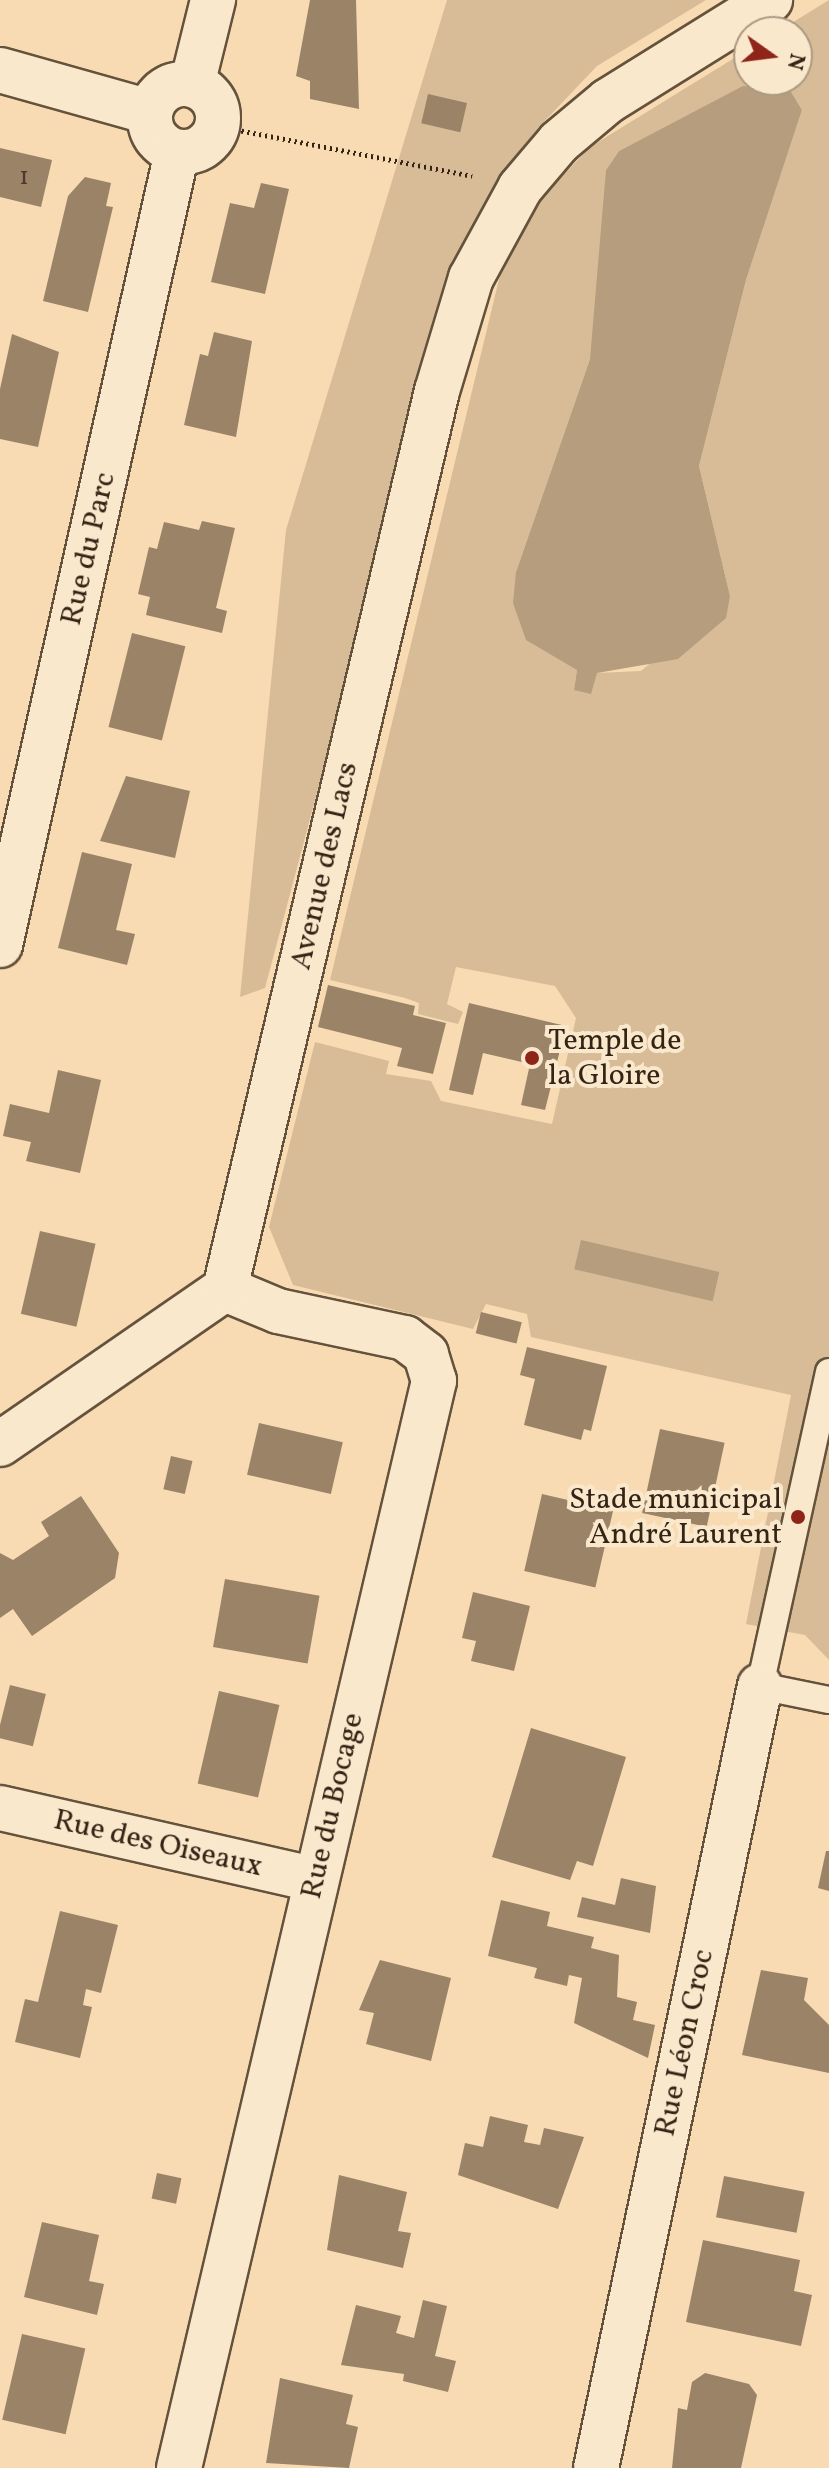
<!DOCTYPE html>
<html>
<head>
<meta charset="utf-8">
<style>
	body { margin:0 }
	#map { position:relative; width:829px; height:2468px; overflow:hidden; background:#f8dbb2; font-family:Vollkorn,serif }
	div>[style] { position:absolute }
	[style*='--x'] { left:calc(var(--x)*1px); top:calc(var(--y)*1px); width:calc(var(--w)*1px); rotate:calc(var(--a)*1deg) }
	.green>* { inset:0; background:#d7bc97 }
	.water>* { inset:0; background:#b59d7d; transform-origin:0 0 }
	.building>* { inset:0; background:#9a8367; transform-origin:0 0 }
	.path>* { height:5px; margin-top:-2.5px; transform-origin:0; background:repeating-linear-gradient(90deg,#342415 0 2px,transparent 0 6px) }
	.roads { filter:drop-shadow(2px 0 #65523c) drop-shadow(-2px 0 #65523c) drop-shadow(0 2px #65523c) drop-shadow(0 -2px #65523c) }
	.service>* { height:26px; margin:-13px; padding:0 13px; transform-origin:13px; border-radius:13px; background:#fae8cd }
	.minor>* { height:44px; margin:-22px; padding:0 22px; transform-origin:22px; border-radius:22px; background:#fae8cd }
	.minor>.ring { margin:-22px; padding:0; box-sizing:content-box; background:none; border:44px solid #fae8cd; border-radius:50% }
	.tertiary>* { height:44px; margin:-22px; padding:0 22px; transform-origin:22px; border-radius:22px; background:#fae8cd }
	.dots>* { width:22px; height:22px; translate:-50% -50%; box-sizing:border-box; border:4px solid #fae8cd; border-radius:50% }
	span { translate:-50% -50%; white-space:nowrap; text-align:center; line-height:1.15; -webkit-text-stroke:8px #fae8cd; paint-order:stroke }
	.number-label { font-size:26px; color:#4e3c2a }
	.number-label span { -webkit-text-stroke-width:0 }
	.street-label { font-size:30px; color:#342415 }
	.poi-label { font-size:30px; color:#342415 }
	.left { translate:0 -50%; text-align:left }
	.right { translate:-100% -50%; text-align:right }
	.north { position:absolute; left:733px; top:16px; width:80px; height:80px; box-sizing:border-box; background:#fae8cd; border:2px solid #ab9a83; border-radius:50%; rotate:104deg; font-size:22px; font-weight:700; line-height:32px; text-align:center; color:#342415 }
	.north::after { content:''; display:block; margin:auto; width:28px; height:36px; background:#8f2418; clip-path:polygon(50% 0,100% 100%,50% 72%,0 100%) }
</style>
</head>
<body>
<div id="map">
	<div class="green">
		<i style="clip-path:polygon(447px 0,706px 0,597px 66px,538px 128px,459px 259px,265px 988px,240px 997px,286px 530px)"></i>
		<i style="clip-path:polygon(evenodd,829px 0,829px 1660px,805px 1635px,746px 1624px,791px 1395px,531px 1337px,527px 1314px,486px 1304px,473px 1329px,293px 1285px,269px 1227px,315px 1042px,389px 1061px,386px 1074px,431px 1081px,441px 1101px,552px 1124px,576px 1018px,555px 986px,456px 967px,447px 1004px,463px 1012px,458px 1024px,418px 1014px,419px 1003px,405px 998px,330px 980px,500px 275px,534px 206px,590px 147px,749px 49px,749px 80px,797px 80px,797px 32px,777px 32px,829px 0,743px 87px,790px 90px,802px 110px,746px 280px,699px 466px,730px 596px,641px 671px,597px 673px,574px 690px,577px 670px,516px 572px,590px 359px,602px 295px,606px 170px,619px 151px,743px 87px)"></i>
	</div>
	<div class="water">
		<i style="clip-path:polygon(743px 86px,790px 90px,802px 110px,746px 280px,699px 466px,730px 596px,726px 618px,678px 659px,597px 673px,591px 694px,574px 690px,577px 670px,526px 640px,513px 603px,516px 572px,590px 359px,606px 170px,619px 151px)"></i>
		<i style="left:581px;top:1240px;width:142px;height:30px;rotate:13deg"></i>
	</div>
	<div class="building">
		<i style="clip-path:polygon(310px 0,356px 0,359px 109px,310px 99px,310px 81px,296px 76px)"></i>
		<i style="left:428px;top:94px;width:40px;height:30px;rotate:13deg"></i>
		<i style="clip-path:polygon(0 148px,52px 160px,41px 207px,0 197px)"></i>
		<i style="clip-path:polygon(85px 177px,111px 183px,106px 206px,113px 207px,88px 312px,43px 301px,68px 196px)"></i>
		<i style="clip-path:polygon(261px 183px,289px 189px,265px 294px,211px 282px,230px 203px,254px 208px)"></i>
		<i style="clip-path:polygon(214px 332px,252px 341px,236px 437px,184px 425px,200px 354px,208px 356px)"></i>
		<i style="clip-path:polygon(12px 334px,59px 352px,38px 447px,0 439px,0 389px)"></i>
		<i style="clip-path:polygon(202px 521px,235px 528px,216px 608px,227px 611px,222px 633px,146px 615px,150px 597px,138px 594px,149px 547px,157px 549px,164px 522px,199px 530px)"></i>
		<i style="left:132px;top:633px;width:55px;height:97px;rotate:14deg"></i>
		<i style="clip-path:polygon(126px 776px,190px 791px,175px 858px,100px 841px)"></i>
		<i style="clip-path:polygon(82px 852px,132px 864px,116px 930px,135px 934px,127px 965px,58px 948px)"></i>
		<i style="clip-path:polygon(328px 985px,415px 1006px,413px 1015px,446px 1023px,433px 1074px,397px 1066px,402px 1048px,318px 1027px)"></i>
		<i style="clip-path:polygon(469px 1003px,566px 1026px,545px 1110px,521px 1105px,530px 1064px,483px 1053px,473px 1095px,449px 1090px)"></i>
		<i style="clip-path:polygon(58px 1070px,101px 1080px,80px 1173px,26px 1161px,31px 1142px,3px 1136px,10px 1104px,49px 1113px)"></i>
		<i style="left:40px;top:1231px;width:57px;height:85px;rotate:13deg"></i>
		<i style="left:481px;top:1312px;width:42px;height:22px;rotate:14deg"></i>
		<i style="clip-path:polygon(527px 1347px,607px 1366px,591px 1431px,584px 1429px,581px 1440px,524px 1425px,535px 1379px,520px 1375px)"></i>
		<i style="left:259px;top:1423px;width:86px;height:53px;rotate:13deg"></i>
		<i style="left:660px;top:1429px;width:66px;height:86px;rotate:12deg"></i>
		<i style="left:171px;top:1456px;width:22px;height:34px;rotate:13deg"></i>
		<i style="left:542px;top:1494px;width:73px;height:79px;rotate:13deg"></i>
		<i style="clip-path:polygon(81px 1496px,119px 1553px,115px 1578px,32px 1636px,13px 1609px,0 1618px,0 1553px,13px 1560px,49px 1536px,41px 1522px)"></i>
		<i style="left:225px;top:1579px;width:96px;height:69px;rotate:10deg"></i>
		<i style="clip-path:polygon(473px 1592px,530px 1606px,514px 1671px,471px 1661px,476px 1641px,462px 1638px)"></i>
		<i style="left:10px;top:1685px;width:37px;height:54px;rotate:14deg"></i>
		<i style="left:219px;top:1691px;width:62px;height:95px;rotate:13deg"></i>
		<i style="clip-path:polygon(531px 1728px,626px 1757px,593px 1866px,577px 1861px,570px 1880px,492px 1857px)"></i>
		<i style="clip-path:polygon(826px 1851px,829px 1851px,829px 1891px,818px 1888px)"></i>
		<i style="clip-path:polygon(621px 1878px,656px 1886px,650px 1933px,577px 1917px,582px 1897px,615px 1905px)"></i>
		<i style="clip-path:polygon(501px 1900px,550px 1912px,547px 1926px,594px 1937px,591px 1948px,619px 1955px,617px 1997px,637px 2002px,633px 2020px,655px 2025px,648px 2058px,574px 2023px,582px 1978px,569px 1975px,567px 1986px,534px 1978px,537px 1968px,488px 1956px)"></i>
		<i style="clip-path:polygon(60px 1911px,118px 1925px,101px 1993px,86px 1989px,83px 2005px,92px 2007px,80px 2058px,15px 2042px,25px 1999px,38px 2002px)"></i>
		<i style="clip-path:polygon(380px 1960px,451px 1978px,431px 2061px,366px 2044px,374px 2013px,359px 2010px)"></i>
		<i style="clip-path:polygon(761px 1970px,808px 1978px,804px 2000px,829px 2025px,829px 2073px,742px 2055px)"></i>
		<i style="clip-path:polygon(490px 2116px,528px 2125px,524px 2142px,540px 2145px,544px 2128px,584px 2137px,558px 2209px,458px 2175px,465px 2143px,483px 2147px)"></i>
		<i style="left:157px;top:2173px;width:25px;height:26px;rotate:12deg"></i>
		<i style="clip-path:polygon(339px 2175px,407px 2192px,398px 2231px,411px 2233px,403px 2268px,327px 2250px)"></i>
		<i style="left:724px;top:2176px;width:82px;height:42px;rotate:11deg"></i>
		<i style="clip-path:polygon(42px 2222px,99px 2235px,89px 2281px,104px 2284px,97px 2315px,24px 2297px)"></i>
		<i style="clip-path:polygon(703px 2240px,800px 2260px,794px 2291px,812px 2295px,801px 2346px,686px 2322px)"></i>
		<i style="clip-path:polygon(423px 2300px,447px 2306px,435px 2356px,456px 2361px,448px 2392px,403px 2381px,404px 2374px,341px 2365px,356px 2305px,401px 2316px,396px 2333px,414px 2338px)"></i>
		<i style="left:22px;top:2334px;width:65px;height:88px;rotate:13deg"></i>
		<i style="clip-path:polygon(705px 2373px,749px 2384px,757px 2395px,741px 2468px,672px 2468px,678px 2408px,687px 2410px,692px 2382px)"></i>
		<i style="clip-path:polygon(280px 2378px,353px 2395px,346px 2424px,358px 2427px,349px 2468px,266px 2463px)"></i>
	</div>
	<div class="path">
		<i style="--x:218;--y:126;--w:259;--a:11.1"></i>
	</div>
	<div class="roads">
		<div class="service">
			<i style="--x:829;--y:1372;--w:321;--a:102.4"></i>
			<i style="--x:760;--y:1686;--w:70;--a:11.5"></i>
		</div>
		<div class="minor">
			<i style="--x:0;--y:70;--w:155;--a:15.7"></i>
			<i class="ring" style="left:150px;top:84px;width:24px;height:24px"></i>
			<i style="--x:192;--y:85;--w:88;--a:-76.1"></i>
			<i style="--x:0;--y:945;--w:813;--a:-77.42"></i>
			<i style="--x:0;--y:1808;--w:324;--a:12.8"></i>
			<i style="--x:179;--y:2468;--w:1117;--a:-76.8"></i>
			<i style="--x:434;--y:1381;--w:28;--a:-107"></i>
			<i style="--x:426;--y:1354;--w:26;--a:-143"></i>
			<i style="--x:405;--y:1338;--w:130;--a:-168"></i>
			<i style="--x:278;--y:1311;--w:57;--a:-157.5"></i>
			<i style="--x:596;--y:2468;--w:799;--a:-78.16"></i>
		</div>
		<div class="tertiary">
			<i style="--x:0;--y:1444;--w:273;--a:-34.6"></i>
			<i style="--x:225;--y:1289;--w:923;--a:-76.72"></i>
			<i style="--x:437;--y:391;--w:118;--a:-73.3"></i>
			<i style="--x:471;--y:278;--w:102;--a:-61.4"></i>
			<i style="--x:520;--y:188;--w:60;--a:-49.7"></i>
			<i style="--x:559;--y:142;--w:64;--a:-39.9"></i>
			<i style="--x:608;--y:101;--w:191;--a:-31.9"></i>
		</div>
	</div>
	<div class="dots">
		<i style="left:532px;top:1058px;background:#8f2418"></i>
		<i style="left:798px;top:1517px;background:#8f2418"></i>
	</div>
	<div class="number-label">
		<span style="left:24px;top:178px">1</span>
	</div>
	<div class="street-label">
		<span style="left:89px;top:549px;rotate:-77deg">Rue du Parc</span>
		<span style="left:325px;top:866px;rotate:-77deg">Avenue des Lacs</span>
		<span style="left:333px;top:1806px;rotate:-77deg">Rue du Bocage</span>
		<span style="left:158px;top:1844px;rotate:13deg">Rue des Oiseaux</span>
		<span style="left:685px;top:2043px;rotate:-78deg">Rue Léon Croc</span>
	</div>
	<div class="poi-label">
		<span class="left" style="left:548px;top:1058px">Temple de<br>la Gloire</span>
		<span class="right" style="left:782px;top:1517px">Stade municipal<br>André Laurent</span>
	</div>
	<div class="north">N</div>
</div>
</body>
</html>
